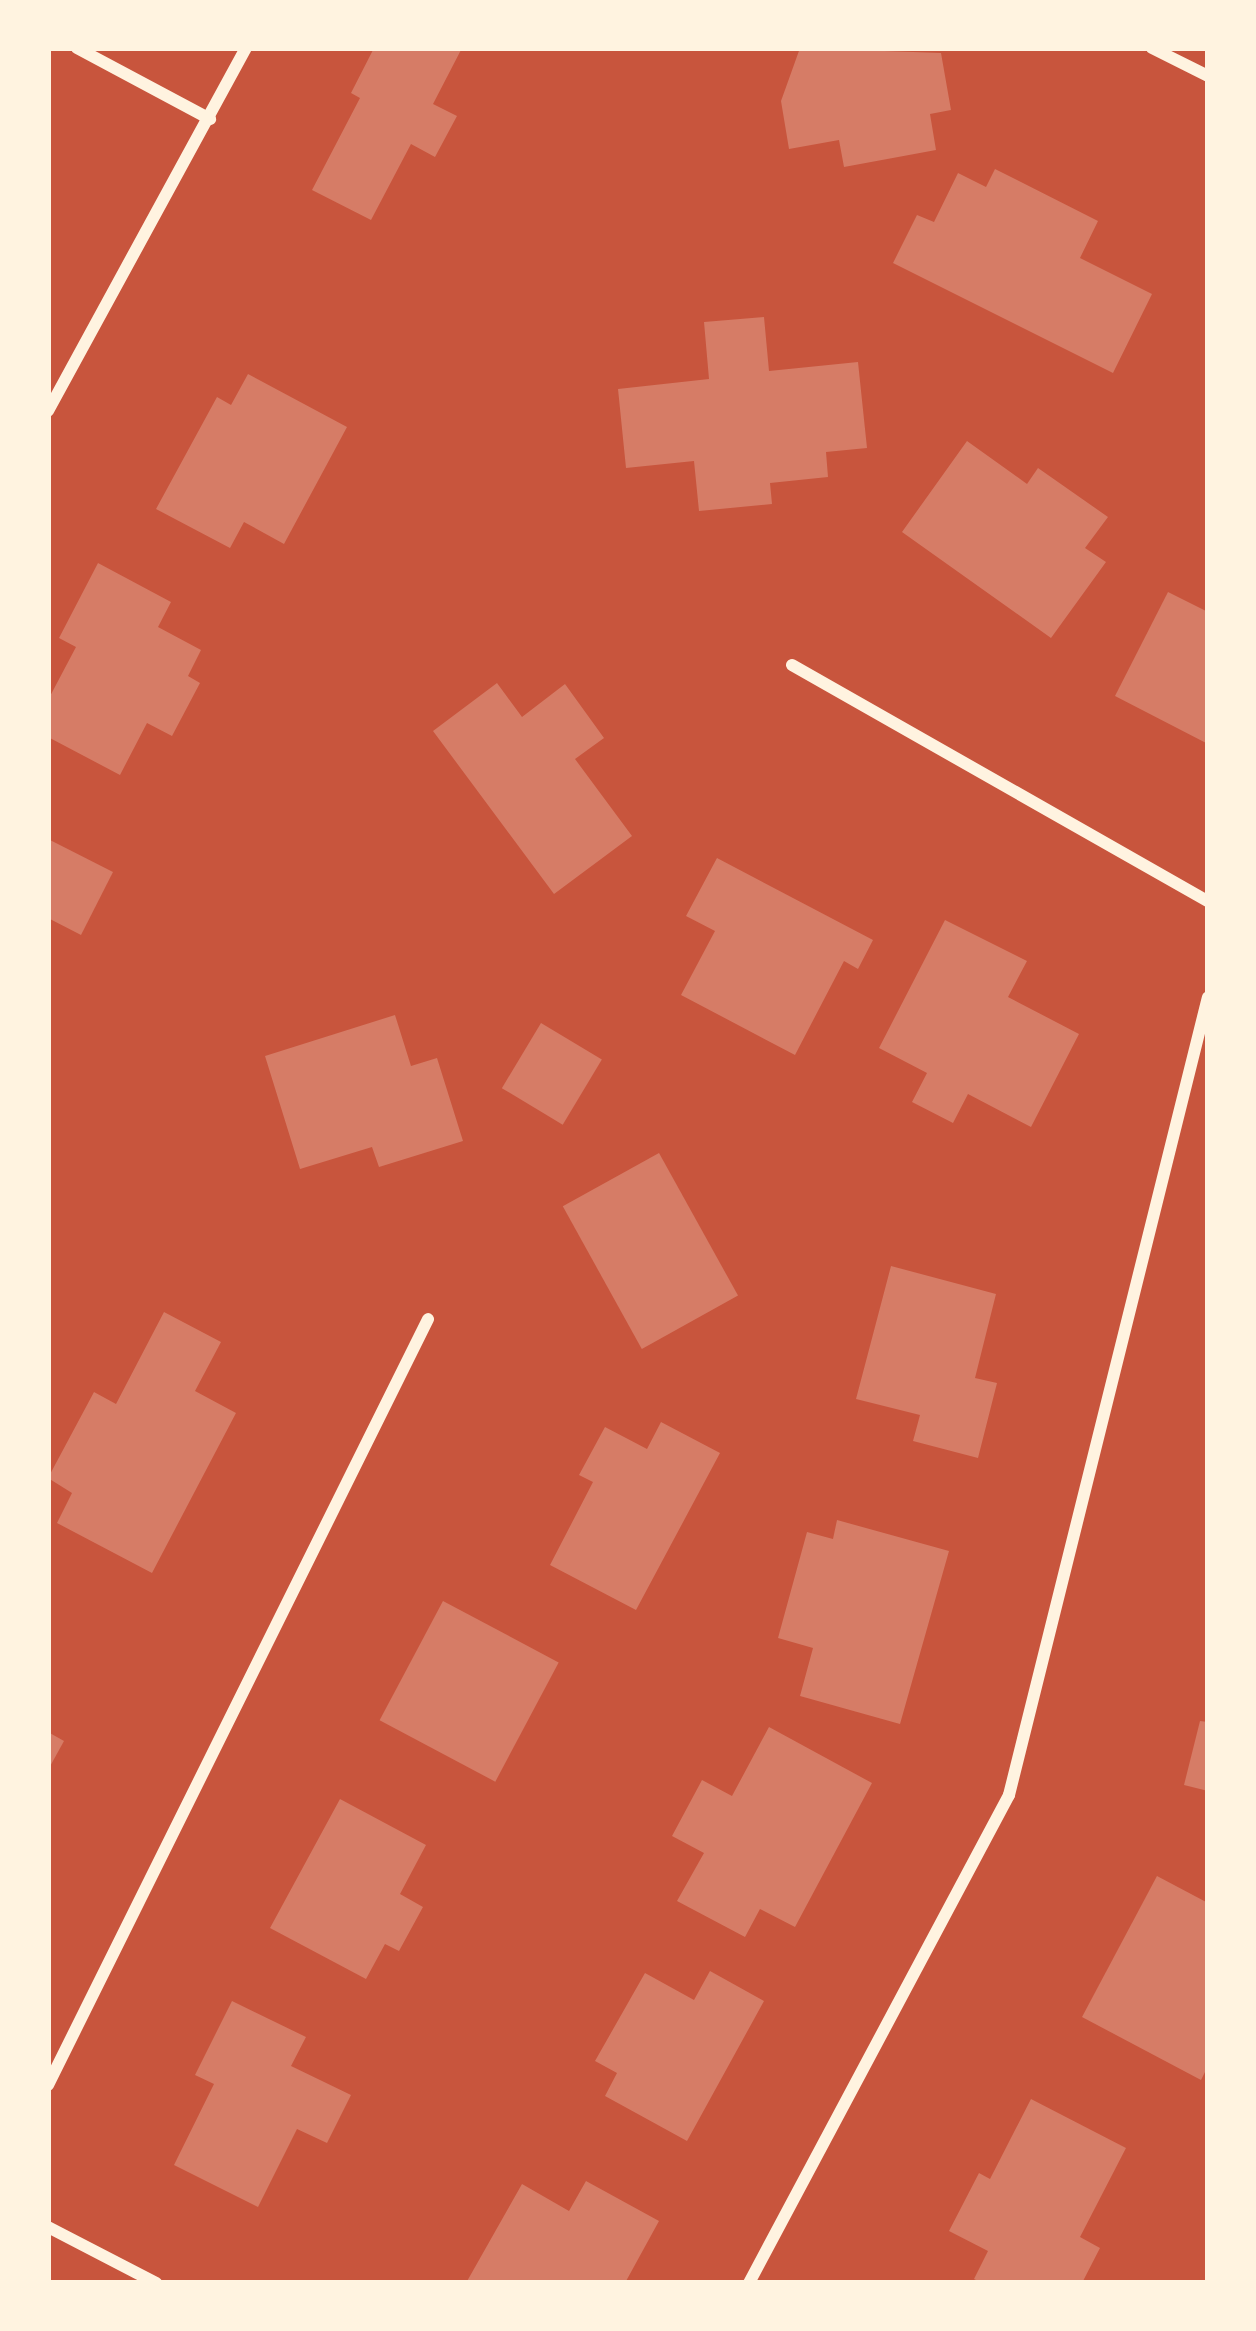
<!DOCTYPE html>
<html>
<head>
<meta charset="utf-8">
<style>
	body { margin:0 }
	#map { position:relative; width:1256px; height:2331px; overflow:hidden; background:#c8553d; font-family:Mulish,sans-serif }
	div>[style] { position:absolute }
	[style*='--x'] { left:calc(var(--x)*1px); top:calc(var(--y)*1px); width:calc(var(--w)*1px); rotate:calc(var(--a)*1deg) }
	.building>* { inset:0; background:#d67c66; transform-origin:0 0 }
	.minor>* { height:12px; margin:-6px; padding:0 6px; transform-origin:6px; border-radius:6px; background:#fff3e0 }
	span { translate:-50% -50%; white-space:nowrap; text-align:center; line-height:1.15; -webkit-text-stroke:10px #fff3e0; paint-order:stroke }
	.frame { position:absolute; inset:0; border:51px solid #fff3e0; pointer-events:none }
</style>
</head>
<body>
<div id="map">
	<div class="building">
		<i style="clip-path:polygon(374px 48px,462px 48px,433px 104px,457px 116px,435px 157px,411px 144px,371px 220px,312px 190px,360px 98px,351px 93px)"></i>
		<i style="clip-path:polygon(800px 48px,941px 53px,951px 110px,930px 114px,936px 150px,844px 167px,839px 140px,789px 149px,781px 101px)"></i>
		<i style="clip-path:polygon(995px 169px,1098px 221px,1080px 258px,1152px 294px,1113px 373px,893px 263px,917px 215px,934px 222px,958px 173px,986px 187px)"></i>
		<i style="clip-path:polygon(764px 317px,769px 371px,858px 362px,867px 448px,826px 452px,828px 477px,770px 483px,772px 504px,699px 511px,694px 461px,626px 468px,618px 389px,709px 379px,704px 322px)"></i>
		<i style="clip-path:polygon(248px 374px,347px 427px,284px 544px,244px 522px,230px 548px,156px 509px,217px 397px,231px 405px)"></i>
		<i style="clip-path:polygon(967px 441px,1027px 484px,1038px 468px,1108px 517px,1085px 548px,1106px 562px,1051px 638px,902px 532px)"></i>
		<i style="clip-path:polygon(98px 563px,171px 602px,158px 627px,201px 650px,188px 676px,200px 683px,172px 736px,147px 723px,120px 775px,48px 737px,48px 700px,76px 647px,59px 638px)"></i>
		<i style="clip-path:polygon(1168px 592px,1208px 612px,1208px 744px,1115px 696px)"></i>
		<i style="clip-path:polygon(497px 683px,522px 717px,565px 684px,604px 738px,575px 759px,632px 836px,554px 894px,433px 731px)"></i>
		<i style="clip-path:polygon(48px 839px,113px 872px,81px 935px,48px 918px)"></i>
		<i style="clip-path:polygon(717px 858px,873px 940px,858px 969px,844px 961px,795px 1055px,681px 995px,715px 931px,686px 916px)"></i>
		<i style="clip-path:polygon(945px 920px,1027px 961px,1008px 997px,1079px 1034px,1031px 1127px,968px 1094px,953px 1123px,912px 1102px,927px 1073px,879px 1048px)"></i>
		<i style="clip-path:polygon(395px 1015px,411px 1066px,437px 1058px,463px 1141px,379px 1167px,372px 1147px,300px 1169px,265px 1056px)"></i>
		<i style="left:541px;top:1023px;width:71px;height:76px;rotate:31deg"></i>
		<i style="left:659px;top:1153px;width:163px;height:110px;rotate:61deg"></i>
		<i style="clip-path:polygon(891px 1266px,996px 1294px,975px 1378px,997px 1383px,978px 1458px,913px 1441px,920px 1415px,856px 1399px)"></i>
		<i style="clip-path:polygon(164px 1312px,221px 1342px,195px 1391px,236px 1413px,152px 1573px,57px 1523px,72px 1493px,48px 1478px,94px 1392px,116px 1404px)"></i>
		<i style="clip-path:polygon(661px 1422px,720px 1453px,636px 1610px,550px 1565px,593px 1482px,579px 1475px,605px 1427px,647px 1449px)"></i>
		<i style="clip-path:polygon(837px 1520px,949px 1551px,900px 1724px,800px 1696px,813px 1648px,778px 1638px,807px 1532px,833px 1539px)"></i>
		<i style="left:443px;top:1601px;width:131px;height:135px;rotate:28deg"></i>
		<i style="clip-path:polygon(1200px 1721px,1208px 1722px,1208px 1791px,1184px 1785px)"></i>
		<i style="clip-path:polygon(769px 1727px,872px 1783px,795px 1927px,760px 1909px,745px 1937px,677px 1901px,704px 1853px,672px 1836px,702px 1780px,732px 1796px)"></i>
		<i style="clip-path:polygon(48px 1732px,64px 1741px,48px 1770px)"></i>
		<i style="clip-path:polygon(340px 1799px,426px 1845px,400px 1894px,423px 1907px,399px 1951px,385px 1944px,366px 1979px,270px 1928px)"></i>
		<i style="clip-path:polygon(1157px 1876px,1208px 1903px,1208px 2066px,1201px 2080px,1082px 2017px)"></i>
		<i style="clip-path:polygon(710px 1971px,764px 2001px,687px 2141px,605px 2096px,617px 2073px,595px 2061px,645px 1973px,694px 2000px)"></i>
		<i style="clip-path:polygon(232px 2001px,306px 2037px,291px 2066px,351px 2095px,327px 2143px,297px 2129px,258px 2207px,174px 2165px,214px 2084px,195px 2075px)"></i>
		<i style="clip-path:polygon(1031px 2099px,1126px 2148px,1080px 2237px,1100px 2248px,1082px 2283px,982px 2283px,974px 2279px,988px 2251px,949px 2231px,979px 2173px,990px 2179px)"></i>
		<i style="clip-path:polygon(586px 2181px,659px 2221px,625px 2283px,466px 2283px,522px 2184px,569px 2211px)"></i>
	</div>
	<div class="minor">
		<i style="--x:77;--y:48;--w:151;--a:28.1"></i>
		<i style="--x:1152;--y:48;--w:63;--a:26.6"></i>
		<i style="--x:48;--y:411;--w:413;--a:-61.4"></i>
		<i style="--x:792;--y:665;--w:478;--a:29.6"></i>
		<i style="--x:48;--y:2085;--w:855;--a:-63.61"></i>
		<i style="--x:48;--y:2227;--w:122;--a:27.4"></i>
		<i style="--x:749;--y:2283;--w:553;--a:-61.95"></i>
		<i style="--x:1009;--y:1795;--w:822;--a:-76"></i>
	</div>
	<div class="frame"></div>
</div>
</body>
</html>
